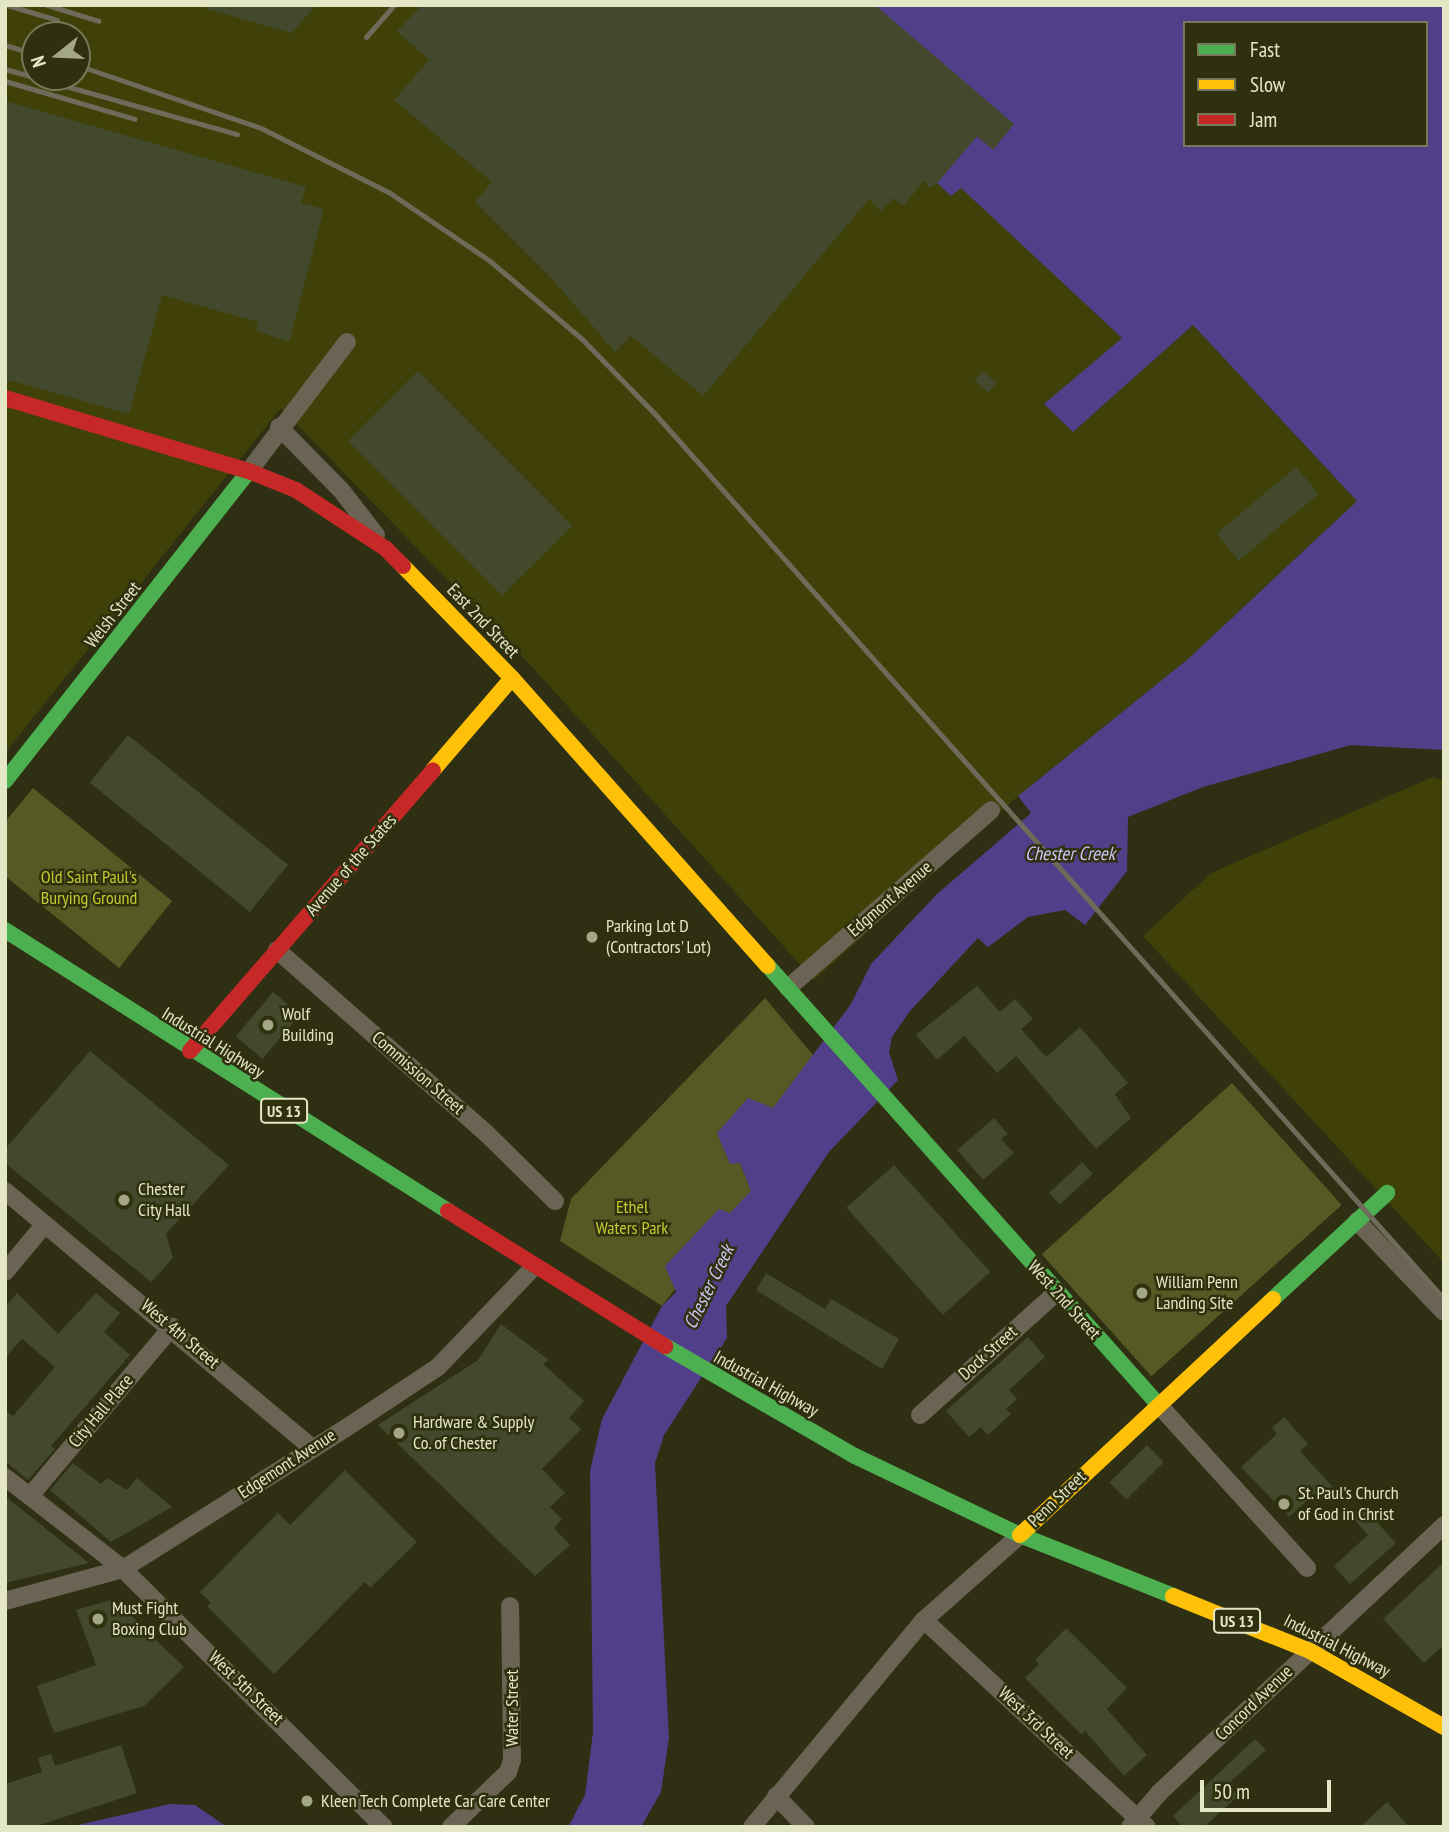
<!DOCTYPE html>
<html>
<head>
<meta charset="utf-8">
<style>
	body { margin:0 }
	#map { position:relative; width:1449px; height:1832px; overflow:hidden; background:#2e2f13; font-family:"PT Sans Narrow",sans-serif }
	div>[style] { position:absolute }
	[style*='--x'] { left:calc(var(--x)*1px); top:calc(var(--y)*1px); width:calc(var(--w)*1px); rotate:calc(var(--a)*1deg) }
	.built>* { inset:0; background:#3f4109 }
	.green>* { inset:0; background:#565923; transform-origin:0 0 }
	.water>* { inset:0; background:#513f89 }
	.building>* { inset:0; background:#42492d; transform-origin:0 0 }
	.street>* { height:18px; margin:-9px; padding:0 9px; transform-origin:9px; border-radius:9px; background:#6b6353 }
	.fast>* { height:16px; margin:-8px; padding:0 8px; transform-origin:8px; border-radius:8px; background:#4caf50 }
	.slow>* { height:16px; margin:-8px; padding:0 8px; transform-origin:8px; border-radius:8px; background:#ffc107 }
	.jam>* { height:16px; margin:-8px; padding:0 8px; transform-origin:8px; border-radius:8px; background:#c62828 }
	.rail>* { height:5px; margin:-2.5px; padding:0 2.5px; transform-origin:2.5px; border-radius:2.5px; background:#6f6a59 }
	.dots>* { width:19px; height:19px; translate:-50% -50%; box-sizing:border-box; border:4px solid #2f300e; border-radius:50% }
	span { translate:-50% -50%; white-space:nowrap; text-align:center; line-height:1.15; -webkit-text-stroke:5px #2f300e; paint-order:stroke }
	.shield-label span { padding:2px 5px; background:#2f300e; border:2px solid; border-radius:5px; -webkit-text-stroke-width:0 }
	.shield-label { font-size:16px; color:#e4e7c6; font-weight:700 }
	.street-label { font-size:18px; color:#e4e7c6 }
	.park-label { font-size:18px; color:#c5c931 }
	.poi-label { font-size:18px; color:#e4e7c6 }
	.left { translate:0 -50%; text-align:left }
	.water-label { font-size:19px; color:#cac4f3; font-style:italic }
	.frame { position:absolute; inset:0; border:7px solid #e4e7c6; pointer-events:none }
	.legend { position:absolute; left:1183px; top:21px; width:245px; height:126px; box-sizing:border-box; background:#2f300e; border:2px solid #777958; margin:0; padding:9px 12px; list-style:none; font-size:21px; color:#e4e7c6 }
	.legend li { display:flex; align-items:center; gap:14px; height:35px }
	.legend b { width:35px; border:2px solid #777958 }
	.north { position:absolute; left:21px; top:21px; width:70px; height:70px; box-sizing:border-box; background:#2f300e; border:2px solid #777958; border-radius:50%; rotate:252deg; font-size:19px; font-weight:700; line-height:28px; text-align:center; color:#e4e7c6 }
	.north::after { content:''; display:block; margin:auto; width:24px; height:32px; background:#a4a787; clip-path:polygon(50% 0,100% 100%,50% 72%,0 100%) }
	.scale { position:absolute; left:1200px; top:1780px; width:131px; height:32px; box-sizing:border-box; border:4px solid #e4e7c6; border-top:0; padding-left:9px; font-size:21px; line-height:24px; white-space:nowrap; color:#e4e7c6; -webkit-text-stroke:5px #2f300e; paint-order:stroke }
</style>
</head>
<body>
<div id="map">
	<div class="built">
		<i style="clip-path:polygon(evenodd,5px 5px,875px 5px,1014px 124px,993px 150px,977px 137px,961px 187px,1123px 339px,1044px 404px,1074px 431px,1193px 325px,1357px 501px,1188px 659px,1018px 796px,814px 980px,535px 670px,281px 408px,5px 753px,5px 5px,35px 35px,77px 35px,77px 77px,35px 77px,35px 35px)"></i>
		<i style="clip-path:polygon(1433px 777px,1444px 781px,1444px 1263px,1143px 936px,1211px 873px)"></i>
	</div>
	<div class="green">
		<i style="clip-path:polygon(33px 788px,172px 901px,119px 968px,5px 876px,5px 822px)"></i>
		<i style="clip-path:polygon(765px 998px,813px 1055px,740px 1163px,751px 1191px,662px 1306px,560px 1241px,571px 1199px)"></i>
		<i style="left:1232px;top:1083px;width:164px;height:256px;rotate:48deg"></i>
	</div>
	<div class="water">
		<i style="clip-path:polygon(evenodd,875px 5px,1444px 5px,1444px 750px,1351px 745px,1203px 787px,1128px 817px,1127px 871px,1085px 925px,1065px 910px,1028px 917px,988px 947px,978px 938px,910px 1011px,892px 1037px,889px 1052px,898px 1080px,829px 1152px,726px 1306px,727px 1338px,664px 1435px,655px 1463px,669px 1738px,661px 1792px,641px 1827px,568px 1827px,585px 1795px,593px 1732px,590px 1471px,602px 1419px,662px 1306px,676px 1292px,665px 1266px,719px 1209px,730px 1213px,751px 1191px,740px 1163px,730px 1164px,717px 1133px,748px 1098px,773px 1108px,851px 1004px,871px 964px,936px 895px,1031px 813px,1018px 796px,1188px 659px,1357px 501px,1193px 325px,1073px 432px,1044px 404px,1122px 338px,961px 188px,951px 196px,937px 183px,977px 136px,993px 149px,875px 5px,1185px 23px,1426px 23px,1426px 145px,1185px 145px,1185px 23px)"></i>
		<i style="clip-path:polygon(170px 1804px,195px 1805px,227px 1827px,69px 1827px)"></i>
	</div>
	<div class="building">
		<i style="clip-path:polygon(208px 5px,316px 5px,292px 33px,207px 9px)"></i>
		<i style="clip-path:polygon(422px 5px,875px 5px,1014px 124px,993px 150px,977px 136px,937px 183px,930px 188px,923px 181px,904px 206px,893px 198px,881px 211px,869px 199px,703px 396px,631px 336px,615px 352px,555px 282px,475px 202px,492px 182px,394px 100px,429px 60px,397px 31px)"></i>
		<i style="clip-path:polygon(5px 101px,306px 187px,301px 203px,324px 209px,289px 342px,256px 331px,258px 322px,162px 295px,129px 414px,5px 379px)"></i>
		<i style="left:418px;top:371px;width:218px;height:99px;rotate:45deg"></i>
		<i style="left:983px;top:371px;width:18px;height:13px;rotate:41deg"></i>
		<i style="left:1296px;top:467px;width:35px;height:104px;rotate:50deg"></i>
		<i style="left:128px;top:735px;width:206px;height:61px;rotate:39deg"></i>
		<i style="clip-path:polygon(977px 986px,1000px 1012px,1015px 999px,1033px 1019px,1021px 1029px,1046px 1057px,1080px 1027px,1128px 1083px,1115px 1094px,1131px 1118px,1096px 1149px,1016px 1056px,997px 1073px,964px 1036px,937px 1060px,916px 1035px)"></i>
		<i style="left:273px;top:992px;width:35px;height:58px;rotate:40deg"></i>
		<i style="clip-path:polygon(90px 1051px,229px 1165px,166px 1234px,173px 1258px,151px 1282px,5px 1163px,5px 1149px)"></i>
		<i style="clip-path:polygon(994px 1118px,1008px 1134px,1001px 1139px,1014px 1153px,983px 1180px,957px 1150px)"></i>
		<i style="left:1082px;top:1162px;width:16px;height:45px;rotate:47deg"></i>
		<i style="left:894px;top:1165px;width:144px;height:64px;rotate:48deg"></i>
		<i style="clip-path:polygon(766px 1273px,825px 1309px,831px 1299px,899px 1339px,882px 1369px,756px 1290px)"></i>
		<i style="clip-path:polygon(17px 1293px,58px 1334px,96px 1293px,120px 1313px,104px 1332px,130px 1355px,51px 1446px,55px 1449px,28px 1480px,5px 1461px,5px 1410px,13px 1416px,55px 1367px,22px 1339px,5px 1358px,5px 1307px)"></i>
		<i style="clip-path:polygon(501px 1324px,549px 1360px,543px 1364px,584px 1401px,569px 1418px,581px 1429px,542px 1469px,565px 1493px,550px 1507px,562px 1519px,554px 1528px,570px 1545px,535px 1576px,378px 1425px,478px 1360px)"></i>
		<i style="clip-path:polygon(1028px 1337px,1045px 1357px,1009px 1390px,1017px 1399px,1006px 1409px,1011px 1414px,988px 1435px,981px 1427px,969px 1437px,946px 1411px)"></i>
		<i style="clip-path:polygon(1284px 1417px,1308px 1444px,1300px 1451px,1333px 1487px,1320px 1502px,1314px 1494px,1289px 1517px,1241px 1467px,1277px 1434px,1272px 1428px)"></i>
		<i style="left:1147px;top:1445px;width:24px;height:53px;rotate:45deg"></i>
		<i style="clip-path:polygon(73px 1463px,101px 1484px,107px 1478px,127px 1490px,137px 1478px,172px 1507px,111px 1542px,50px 1490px)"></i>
		<i style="clip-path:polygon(345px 1470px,417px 1542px,370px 1588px,365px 1582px,274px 1674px,207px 1606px,211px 1603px,200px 1592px,278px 1513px,290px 1525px)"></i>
		<i style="clip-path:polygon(5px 1496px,89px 1563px,5px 1583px)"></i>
		<i style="clip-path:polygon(1362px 1506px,1396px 1543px,1350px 1584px,1334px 1566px,1368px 1535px,1351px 1516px)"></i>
		<i style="clip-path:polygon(1444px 1562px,1444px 1645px,1424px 1663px,1383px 1619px)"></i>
		<i style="clip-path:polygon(114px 1599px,184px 1667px,144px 1706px,54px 1733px,37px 1686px,96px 1665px,76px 1610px)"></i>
		<i style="clip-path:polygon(1066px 1628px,1127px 1688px,1107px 1709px,1147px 1755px,1124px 1776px,1085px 1731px,1082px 1735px,1025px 1678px,1039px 1664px,1035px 1660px)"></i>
		<i style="clip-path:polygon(1255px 1739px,1266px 1750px,1228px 1784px,1238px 1796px,1204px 1827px,1183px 1827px,1173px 1816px)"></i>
		<i style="clip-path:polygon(121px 1745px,137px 1793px,34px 1827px,5px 1827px,5px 1784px,42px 1772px,38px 1758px,51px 1754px,55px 1766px)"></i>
		<i style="clip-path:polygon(1387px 1802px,1409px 1827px,1360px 1827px)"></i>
	</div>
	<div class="street">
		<i style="--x:279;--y:427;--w:88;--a:45.5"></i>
		<i style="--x:341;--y:490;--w:57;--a:52.1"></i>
		<i style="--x:249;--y:471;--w:162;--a:-52.8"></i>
		<i style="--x:277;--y:950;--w:278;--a:41.2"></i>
		<i style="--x:486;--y:1133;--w:97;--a:44.6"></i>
		<i style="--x:788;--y:988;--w:270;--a:-41.2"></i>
		<i style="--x:5;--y:1191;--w:400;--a:39.9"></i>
		<i style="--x:1357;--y:1221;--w:126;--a:46.3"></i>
		<i style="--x:5;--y:1272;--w:62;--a:-50.2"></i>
		<i style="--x:1157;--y:1403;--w:223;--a:47.7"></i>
		<i style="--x:920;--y:1415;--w:184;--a:-41.9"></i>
		<i style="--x:5;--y:1477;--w:150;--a:37.9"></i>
		<i style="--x:123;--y:1569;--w:367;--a:44.7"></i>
		<i style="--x:30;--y:1496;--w:221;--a:-50"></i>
		<i style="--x:5;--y:1601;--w:122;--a:-15.2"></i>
		<i style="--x:123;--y:1569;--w:264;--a:-32.3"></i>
		<i style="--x:346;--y:1428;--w:110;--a:-33.5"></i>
		<i style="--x:438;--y:1367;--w:137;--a:-46.2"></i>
		<i style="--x:924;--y:1620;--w:304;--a:42.9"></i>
		<i style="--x:776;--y:1796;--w:43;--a:45.9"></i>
		<i style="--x:451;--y:1827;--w:79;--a:-44"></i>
		<i style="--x:508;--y:1772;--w:13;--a:-72"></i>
		<i style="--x:512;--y:1760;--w:154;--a:-90.7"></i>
		<i style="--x:752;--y:1827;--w:269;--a:-50.3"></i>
		<i style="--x:924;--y:1620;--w:128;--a:-41.5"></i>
		<i style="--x:1130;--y:1827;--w:45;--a:-49.5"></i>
		<i style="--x:1159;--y:1793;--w:391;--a:-43.2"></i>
	</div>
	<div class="fast">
		<i style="--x:5;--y:781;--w:395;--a:-51.8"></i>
		<i style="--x:5;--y:930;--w:525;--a:32.39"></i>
		<i style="--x:768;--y:966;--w:585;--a:48.33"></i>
		<i style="--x:1273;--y:1299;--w:156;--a:-42.9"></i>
		<i style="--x:665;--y:1346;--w:220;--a:30.1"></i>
		<i style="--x:855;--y:1456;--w:183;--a:25.6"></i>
		<i style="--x:1020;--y:1535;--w:165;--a:21.7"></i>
	</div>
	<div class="slow">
		<i style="--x:403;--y:566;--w:156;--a:45.8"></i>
		<i style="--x:512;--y:678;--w:385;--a:48.4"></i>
		<i style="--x:433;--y:770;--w:121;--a:-49.3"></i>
		<i style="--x:1020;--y:1535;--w:346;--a:-43"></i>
		<i style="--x:1173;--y:1596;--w:148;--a:21.9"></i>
		<i style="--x:1310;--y:1651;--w:154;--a:29.6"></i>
	</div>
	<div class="jam">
		<i style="--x:5;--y:398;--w:255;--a:16.7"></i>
		<i style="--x:249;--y:471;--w:51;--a:22"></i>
		<i style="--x:296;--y:490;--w:108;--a:33.2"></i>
		<i style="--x:386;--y:549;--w:24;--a:45"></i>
		<i style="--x:190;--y:1051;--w:371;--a:-49.1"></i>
		<i style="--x:448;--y:1211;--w:256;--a:31.9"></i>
	</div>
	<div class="rail">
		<i style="--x:7;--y:5;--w:52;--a:16.7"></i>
		<i style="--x:47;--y:5;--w:54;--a:17.1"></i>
		<i style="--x:366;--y:37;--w:43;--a:-48.8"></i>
		<i style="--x:5;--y:45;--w:31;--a:17"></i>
		<i style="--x:77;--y:65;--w:194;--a:18.9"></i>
		<i style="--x:261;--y:128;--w:144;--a:26.7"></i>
		<i style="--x:390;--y:193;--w:121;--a:34.2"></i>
		<i style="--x:490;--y:261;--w:121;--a:40.3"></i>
		<i style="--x:582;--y:339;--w:105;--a:45.8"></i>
		<i style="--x:655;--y:414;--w:1186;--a:48.28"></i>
		<i style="--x:5;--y:69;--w:241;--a:15.7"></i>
		<i style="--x:5;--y:81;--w:135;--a:16.3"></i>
	</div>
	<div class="dots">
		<i style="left:592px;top:937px;background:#a4a787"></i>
		<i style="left:268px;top:1025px;background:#a4a787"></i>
		<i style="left:124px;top:1200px;background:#a4a787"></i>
		<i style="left:1142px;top:1293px;background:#a4a787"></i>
		<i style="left:399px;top:1433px;background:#a4a787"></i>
		<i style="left:1284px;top:1504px;background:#a4a787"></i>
		<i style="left:98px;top:1619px;background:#a4a787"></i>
		<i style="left:307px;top:1801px;background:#a4a787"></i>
	</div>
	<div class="shield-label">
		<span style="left:284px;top:1111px">US 13</span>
		<span style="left:1237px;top:1621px">US 13</span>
	</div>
	<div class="street-label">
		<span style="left:113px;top:615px;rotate:-52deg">Welsh Street</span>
		<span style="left:483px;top:621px;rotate:46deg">East 2nd Street</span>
		<span style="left:351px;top:865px;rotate:-49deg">Avenue of the States</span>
		<span style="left:890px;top:899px;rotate:-41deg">Edgmont Avenue</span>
		<span style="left:213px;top:1043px;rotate:32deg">Industrial Highway</span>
		<span style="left:418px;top:1073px;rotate:41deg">Commission Street</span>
		<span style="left:1064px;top:1300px;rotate:48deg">West 2nd Street</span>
		<span style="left:180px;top:1334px;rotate:40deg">West 4th Street</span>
		<span style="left:988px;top:1353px;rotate:-42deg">Dock Street</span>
		<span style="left:766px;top:1384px;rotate:29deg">Industrial Highway</span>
		<span style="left:101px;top:1411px;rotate:-50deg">City Hall Place</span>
		<span style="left:287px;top:1464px;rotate:-33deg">Edgemont Avenue</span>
		<span style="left:1057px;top:1499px;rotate:-44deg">Penn Street</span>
		<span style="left:1337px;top:1646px;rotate:27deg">Industrial Highway</span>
		<span style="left:246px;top:1688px;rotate:44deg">West 5th Street</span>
		<span style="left:1254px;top:1703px;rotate:-44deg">Concord Avenue</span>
		<span style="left:512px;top:1708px;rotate:-90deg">Water Street</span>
		<span style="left:1036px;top:1723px;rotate:43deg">West 3rd Street</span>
	</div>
	<div class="park-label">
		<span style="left:89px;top:888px">Old Saint Paul's<br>Burying Ground</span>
		<span style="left:632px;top:1218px">Ethel<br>Waters Park</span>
	</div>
	<div class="poi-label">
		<span class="left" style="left:606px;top:937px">Parking Lot D<br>(Contractors' Lot)</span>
		<span class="left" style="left:282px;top:1025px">Wolf<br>Building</span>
		<span class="left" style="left:138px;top:1200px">Chester<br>City Hall</span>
		<span class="left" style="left:1156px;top:1293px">William Penn<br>Landing Site</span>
		<span class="left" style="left:413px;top:1433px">Hardware &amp; Supply<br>Co. of Chester</span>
		<span class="left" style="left:1298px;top:1504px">St. Paul's Church<br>of God in Christ</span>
		<span class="left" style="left:112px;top:1619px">Must Fight<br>Boxing Club</span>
		<span class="left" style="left:321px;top:1801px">Kleen Tech Complete Car Care Center</span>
	</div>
	<div class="water-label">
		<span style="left:1070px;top:854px">Chester Creek</span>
		<span style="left:709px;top:1287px;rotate:-64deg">Chester Creek</span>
	</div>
	<div class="frame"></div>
	<ul class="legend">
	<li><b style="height:9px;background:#4caf50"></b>Fast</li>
	<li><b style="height:9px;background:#ffc107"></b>Slow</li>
	<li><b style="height:9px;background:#c62828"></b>Jam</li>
	</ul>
	<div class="north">N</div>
	<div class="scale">50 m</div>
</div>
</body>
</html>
